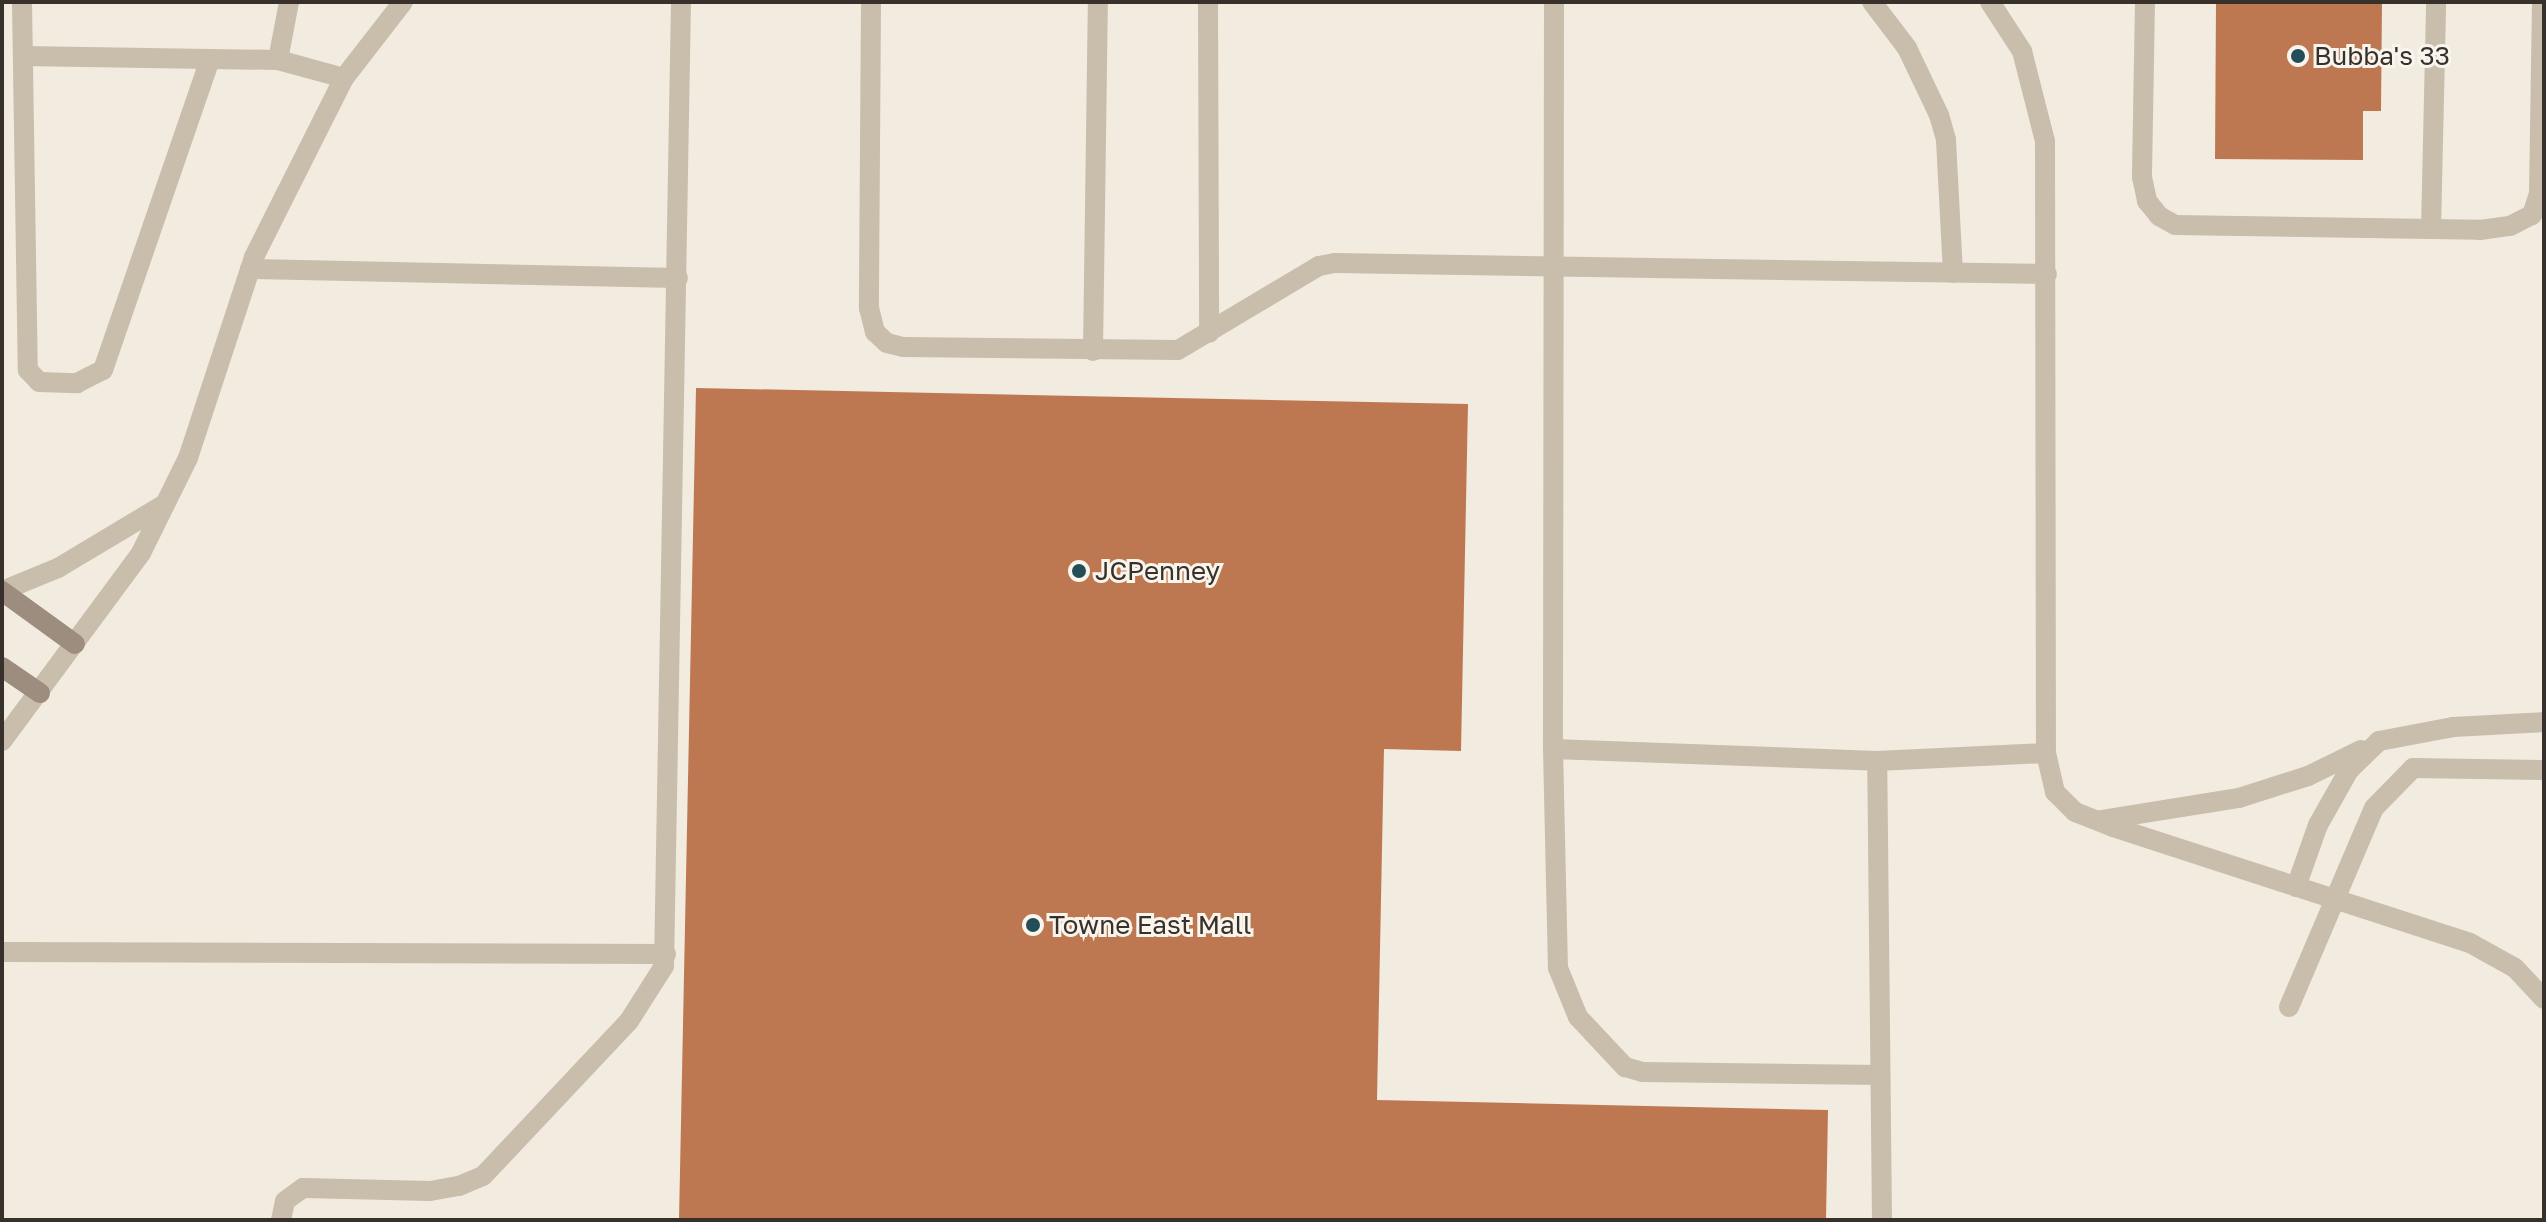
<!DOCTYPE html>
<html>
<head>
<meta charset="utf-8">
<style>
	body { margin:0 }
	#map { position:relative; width:2546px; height:1222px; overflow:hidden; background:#f2ebe0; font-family:"Golos Text",sans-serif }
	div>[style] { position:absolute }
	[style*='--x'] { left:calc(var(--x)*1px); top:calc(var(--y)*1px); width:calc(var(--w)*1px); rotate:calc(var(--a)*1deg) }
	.building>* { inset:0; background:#be7851 }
	.service>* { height:20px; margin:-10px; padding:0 10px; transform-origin:10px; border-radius:10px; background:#c9bdac }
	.secondary>* { height:20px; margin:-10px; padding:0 10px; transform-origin:10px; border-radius:10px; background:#9d8d7e }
	.dots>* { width:22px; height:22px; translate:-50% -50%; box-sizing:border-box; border:4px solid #f9f5ed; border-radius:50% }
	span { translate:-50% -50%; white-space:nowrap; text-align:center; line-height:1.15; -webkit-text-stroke:6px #f9f5ed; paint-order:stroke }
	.poi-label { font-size:26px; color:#38312b }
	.left { translate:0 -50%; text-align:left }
	.frame { position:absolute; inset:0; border:4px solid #38312b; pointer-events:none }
</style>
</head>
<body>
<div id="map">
	<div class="building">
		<i style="clip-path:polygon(2216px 2px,2382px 2px,2381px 111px,2363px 111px,2363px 160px,2215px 159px)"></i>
		<i style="clip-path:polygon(696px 388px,1468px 404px,1461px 751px,1384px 749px,1377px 1100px,1828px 1110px,1826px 1220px,679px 1220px)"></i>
	</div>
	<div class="service">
		<i style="--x:22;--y:2;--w:368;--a:89.1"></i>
		<i style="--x:28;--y:370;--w:16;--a:47"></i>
		<i style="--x:39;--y:382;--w:38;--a:2"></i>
		<i style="--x:77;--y:383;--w:29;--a:-27"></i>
		<i style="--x:103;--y:370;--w:329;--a:-71"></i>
		<i style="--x:210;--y:59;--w:68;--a:0.8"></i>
		<i style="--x:278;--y:60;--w:68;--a:15.3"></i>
		<i style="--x:871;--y:2;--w:306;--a:90.4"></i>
		<i style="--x:869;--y:308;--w:25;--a:76"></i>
		<i style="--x:875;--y:332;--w:16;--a:43"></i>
		<i style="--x:887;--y:343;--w:16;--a:14"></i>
		<i style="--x:903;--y:347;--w:275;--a:0.6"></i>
		<i style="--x:1178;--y:350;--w:164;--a:-30.8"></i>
		<i style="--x:1319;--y:266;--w:16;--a:-11"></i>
		<i style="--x:1335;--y:263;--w:712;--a:0.89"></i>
		<i style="--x:1208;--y:2;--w:331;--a:89.8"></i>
		<i style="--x:1554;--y:2;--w:747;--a:90.08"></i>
		<i style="--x:1553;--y:749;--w:324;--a:2.1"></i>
		<i style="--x:1872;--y:2;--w:58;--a:52.7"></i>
		<i style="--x:1907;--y:48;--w:74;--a:64.5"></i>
		<i style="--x:1939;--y:115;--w:26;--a:74"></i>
		<i style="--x:1946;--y:140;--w:133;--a:87"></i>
		<i style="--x:1990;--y:2;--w:59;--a:56.9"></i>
		<i style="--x:2022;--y:51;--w:93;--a:75.7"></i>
		<i style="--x:2045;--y:141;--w:612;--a:89.91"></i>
		<i style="--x:2046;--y:753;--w:40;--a:77"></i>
		<i style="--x:2055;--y:792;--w:28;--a:45"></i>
		<i style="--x:2075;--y:812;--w:41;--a:21.5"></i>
		<i style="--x:2113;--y:827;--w:375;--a:18"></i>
		<i style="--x:2470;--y:943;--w:51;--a:29.1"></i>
		<i style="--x:2515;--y:968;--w:42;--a:46.9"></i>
		<i style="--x:2145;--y:2;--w:175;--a:91"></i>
		<i style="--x:2142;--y:177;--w:25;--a:78"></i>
		<i style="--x:2147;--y:201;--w:19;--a:51"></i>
		<i style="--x:2159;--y:216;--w:18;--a:29"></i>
		<i style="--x:2175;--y:225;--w:305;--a:0.9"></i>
		<i style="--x:2480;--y:230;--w:30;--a:-8"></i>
		<i style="--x:2510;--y:226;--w:25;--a:-27"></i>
		<i style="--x:2532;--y:215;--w:22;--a:-72"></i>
		<i style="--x:2539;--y:194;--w:192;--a:-89.1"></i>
		<i style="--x:23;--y:56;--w:187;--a:0.9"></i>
		<i style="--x:278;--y:60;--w:59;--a:-79.3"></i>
		<i style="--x:2431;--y:229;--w:227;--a:-88.7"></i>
		<i style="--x:250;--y:269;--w:428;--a:1.2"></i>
		<i style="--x:1093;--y:351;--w:349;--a:-89.2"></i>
		<i style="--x:2;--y:591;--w:61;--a:-22.3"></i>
		<i style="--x:58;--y:568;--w:125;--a:-30.9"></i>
		<i style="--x:2;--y:741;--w:234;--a:-53.5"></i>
		<i style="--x:141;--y:553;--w:106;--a:-63.7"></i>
		<i style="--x:188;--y:458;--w:212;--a:-71.8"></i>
		<i style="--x:254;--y:257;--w:200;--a:-63.3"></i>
		<i style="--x:344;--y:78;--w:96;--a:-52.2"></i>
		<i style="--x:1553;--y:749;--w:219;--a:88.7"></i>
		<i style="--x:1558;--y:968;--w:53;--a:67.8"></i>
		<i style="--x:1578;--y:1017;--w:69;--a:46.8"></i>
		<i style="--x:1625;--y:1067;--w:18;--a:16"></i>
		<i style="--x:1642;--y:1072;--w:238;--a:0.7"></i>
		<i style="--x:2101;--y:820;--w:140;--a:-9.1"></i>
		<i style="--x:2239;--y:798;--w:72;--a:-17.7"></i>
		<i style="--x:2308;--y:776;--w:59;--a:-26.1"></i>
		<i style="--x:2296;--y:887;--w:66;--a:-70.5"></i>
		<i style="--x:2318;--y:825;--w:63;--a:-60.6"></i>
		<i style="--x:2349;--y:770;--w:42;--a:-44"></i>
		<i style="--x:2379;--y:741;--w:75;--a:-10.7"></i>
		<i style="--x:2453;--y:727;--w:91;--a:-3.1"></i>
		<i style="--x:2;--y:952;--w:664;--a:0.17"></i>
		<i style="--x:2289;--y:1007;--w:216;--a:-66.9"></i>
		<i style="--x:2374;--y:808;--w:56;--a:-45.7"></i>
		<i style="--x:2413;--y:768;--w:131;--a:0.9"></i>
		<i style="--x:281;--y:1220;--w:19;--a:-78"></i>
		<i style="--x:285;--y:1201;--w:22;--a:-36"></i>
		<i style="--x:303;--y:1188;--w:127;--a:1.4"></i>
		<i style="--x:430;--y:1191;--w:29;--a:-10"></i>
		<i style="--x:459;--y:1186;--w:26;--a:-23"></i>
		<i style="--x:483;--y:1176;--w:213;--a:-46.7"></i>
		<i style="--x:629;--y:1021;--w:65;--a:-57.5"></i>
		<i style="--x:664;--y:966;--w:964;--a:-88.99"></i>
		<i style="--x:1882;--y:1220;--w:459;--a:-90.6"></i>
		<i style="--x:1877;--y:761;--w:169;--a:-2.7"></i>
	</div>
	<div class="secondary">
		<i style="--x:2;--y:591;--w:90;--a:36"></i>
		<i style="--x:2;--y:667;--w:46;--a:34.4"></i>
	</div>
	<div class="dots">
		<i style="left:2298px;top:56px;background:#234e57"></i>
		<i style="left:1079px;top:571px;background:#234e57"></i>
		<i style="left:1033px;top:925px;background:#234e57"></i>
	</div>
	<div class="poi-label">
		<span class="left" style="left:2314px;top:56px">Bubba's 33</span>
		<span class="left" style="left:1095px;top:571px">JCPenney</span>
		<span class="left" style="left:1049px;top:925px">Towne East Mall</span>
	</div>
	<div class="frame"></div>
</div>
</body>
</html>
